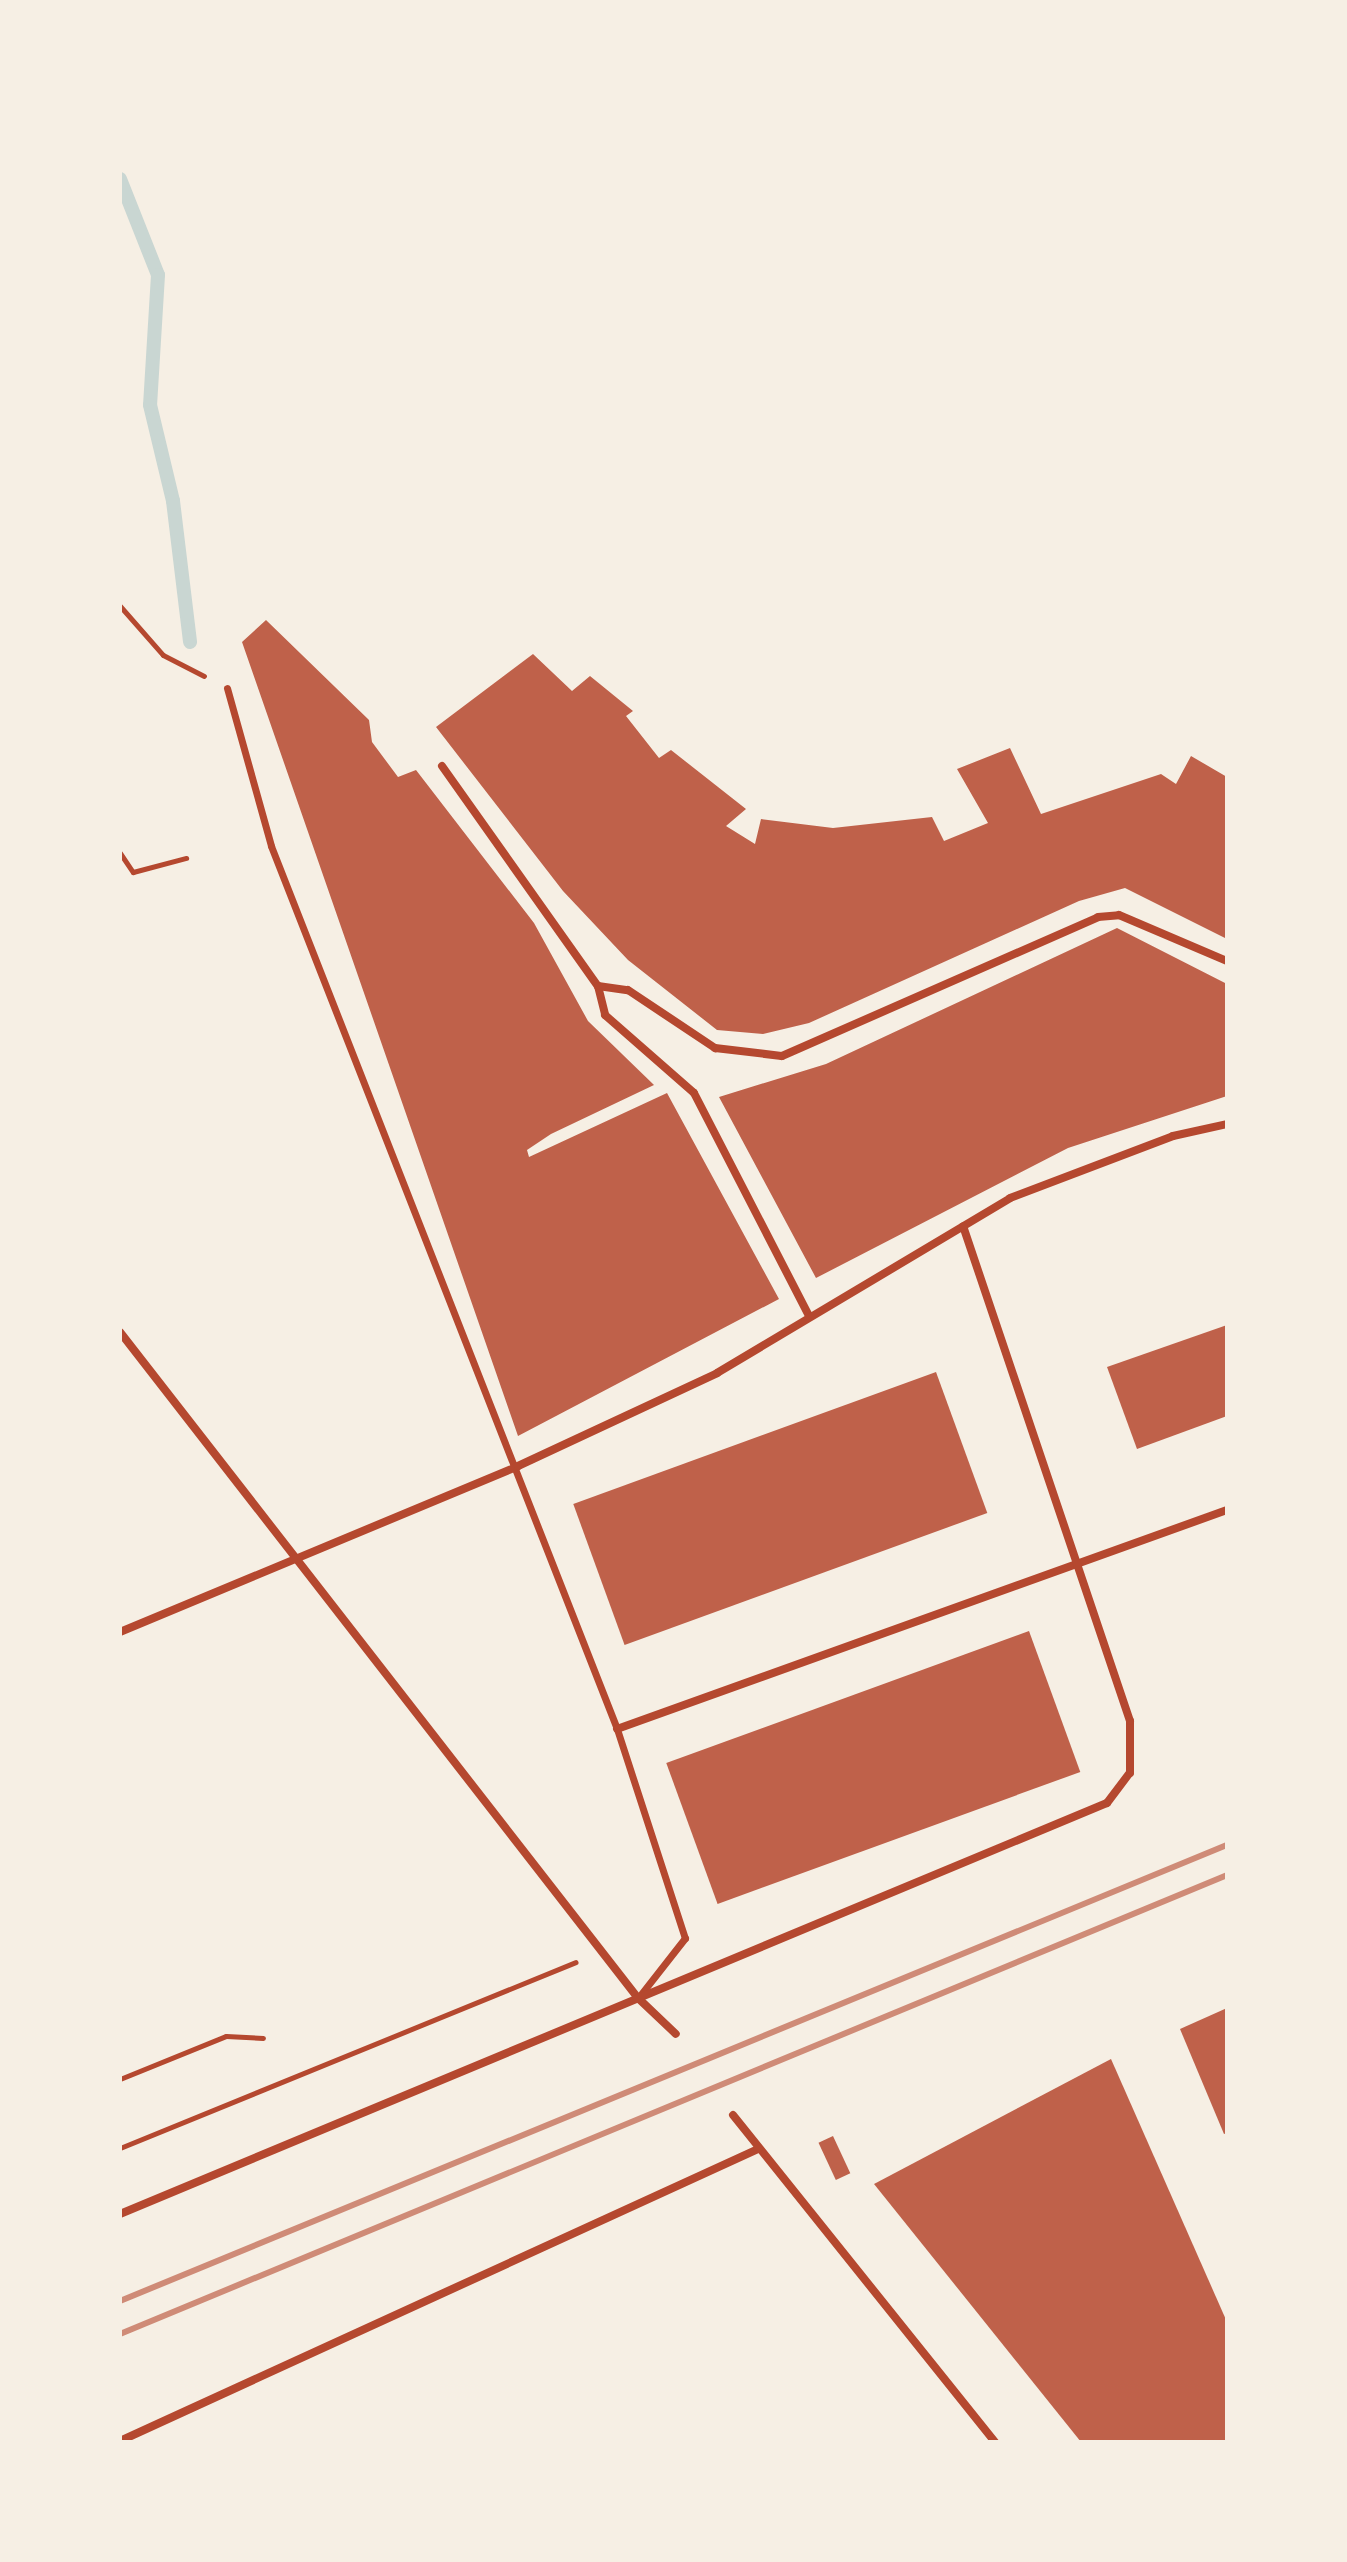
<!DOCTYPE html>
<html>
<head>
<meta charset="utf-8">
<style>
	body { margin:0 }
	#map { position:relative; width:1347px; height:2562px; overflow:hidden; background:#f6efe4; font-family:Lato,sans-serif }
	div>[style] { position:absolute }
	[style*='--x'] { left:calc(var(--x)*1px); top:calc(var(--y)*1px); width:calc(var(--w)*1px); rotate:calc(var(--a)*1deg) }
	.stream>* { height:14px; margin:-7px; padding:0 7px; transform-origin:7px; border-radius:7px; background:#c9d6d2 }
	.building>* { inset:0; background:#bf614a; transform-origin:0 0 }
	.path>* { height:5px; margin:-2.5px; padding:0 2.5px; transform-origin:2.5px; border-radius:2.5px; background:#b5482f }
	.pedestrian>* { height:7px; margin:-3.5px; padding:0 3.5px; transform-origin:3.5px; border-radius:3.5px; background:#b5482f }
	.minor>* { height:8px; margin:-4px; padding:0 4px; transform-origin:4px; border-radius:4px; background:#b5482f }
	.rail>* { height:6px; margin:-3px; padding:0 3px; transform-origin:3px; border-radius:3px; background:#cf8b77 }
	span { translate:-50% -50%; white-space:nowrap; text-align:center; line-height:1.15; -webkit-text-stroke:6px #f6efe4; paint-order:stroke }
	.frame { position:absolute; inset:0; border:122px solid #f6efe4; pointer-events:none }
</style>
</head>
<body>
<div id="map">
	<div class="stream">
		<i style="--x:120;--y:179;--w:103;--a:68.4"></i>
		<i style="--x:158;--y:275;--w:130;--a:93.5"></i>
		<i style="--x:150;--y:405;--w:99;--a:76.5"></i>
		<i style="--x:173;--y:501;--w:142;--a:83.1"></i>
	</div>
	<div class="building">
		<i style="clip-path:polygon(266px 620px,369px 720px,372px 742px,398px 777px,416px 770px,534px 923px,588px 1021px,654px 1085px,551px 1134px,527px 1150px,529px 1157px,667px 1093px,779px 1299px,518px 1436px,242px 642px)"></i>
		<i style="clip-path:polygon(533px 654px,572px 691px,590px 676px,633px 711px,626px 716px,659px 758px,671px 750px,746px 809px,726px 826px,755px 844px,761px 819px,833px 828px,932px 817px,944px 841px,988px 823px,957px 769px,1010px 748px,1041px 814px,1161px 774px,1176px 784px,1191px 756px,1227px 777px,1227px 939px,1125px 888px,1079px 901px,809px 1023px,763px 1034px,717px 1030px,628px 960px,563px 891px,436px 727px)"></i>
		<i style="clip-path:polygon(1117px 928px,1227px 984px,1227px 1096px,1068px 1148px,816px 1278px,719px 1097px,826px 1064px)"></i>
		<i style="clip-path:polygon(1227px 1325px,1227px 1416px,1137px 1449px,1107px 1367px)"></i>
		<i style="left:936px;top:1372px;width:150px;height:386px;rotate:70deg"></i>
		<i style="left:1029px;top:1631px;width:150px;height:386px;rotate:70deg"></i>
		<i style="clip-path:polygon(1227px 2008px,1227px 2133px,1224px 2134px,1180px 2029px)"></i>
		<i style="clip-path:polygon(1111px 2059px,1227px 2322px,1227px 2442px,1081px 2442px,874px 2184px)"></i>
		<i style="left:833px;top:2136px;width:41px;height:16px;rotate:65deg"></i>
	</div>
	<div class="path">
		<i style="--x:120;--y:606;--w:65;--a:48.7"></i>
		<i style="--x:163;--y:655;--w:46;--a:27.1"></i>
		<i style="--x:120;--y:853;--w:23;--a:56"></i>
		<i style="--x:133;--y:872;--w:55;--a:-14.8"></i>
		<i style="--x:120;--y:2079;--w:114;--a:-22.1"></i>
		<i style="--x:226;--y:2036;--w:37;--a:3"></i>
		<i style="--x:120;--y:2148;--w:492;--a:-22.2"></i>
	</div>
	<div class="pedestrian">
		<i style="--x:227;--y:688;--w:164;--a:74.4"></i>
		<i style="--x:271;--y:846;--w:948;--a:68.6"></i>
		<i style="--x:617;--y:1729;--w:220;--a:72"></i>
		<i style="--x:685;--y:1938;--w:76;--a:128.1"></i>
	</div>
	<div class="minor">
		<i style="--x:442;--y:766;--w:270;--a:54.7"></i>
		<i style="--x:598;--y:986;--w:30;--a:76"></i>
		<i style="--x:605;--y:1015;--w:118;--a:41.2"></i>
		<i style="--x:694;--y:1093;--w:251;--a:62.7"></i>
		<i style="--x:598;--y:986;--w:30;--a:8"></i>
		<i style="--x:628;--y:990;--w:105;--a:33.7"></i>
		<i style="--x:715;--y:1048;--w:67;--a:6.8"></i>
		<i style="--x:782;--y:1056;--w:345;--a:-23.7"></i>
		<i style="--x:1098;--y:917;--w:21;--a:-5"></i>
		<i style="--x:1119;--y:915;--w:117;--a:23.1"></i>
		<i style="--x:120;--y:1332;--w:844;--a:52.13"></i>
		<i style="--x:638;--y:1998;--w:52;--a:43.5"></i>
		<i style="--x:120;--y:1632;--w:431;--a:-22.6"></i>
		<i style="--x:518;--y:1466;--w:220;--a:-25"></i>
		<i style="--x:717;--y:1373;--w:341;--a:-30.8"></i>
		<i style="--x:1010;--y:1198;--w:174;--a:-20.8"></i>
		<i style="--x:1173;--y:1136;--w:55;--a:-12.5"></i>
		<i style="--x:617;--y:1729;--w:648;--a:-19.75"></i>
		<i style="--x:733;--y:2115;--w:419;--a:51.3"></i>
		<i style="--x:120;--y:2214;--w:1069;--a:-22.61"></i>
		<i style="--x:1107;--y:1803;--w:38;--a:-53"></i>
		<i style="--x:1130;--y:1773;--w:52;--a:-90"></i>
		<i style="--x:1130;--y:1721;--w:522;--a:-108.64"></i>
		<i style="--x:120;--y:2441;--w:702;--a:-24.59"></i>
	</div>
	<div class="rail">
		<i style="--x:120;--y:2301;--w:1197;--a:-22.39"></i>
		<i style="--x:120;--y:2334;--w:1198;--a:-22.52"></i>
	</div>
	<div class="frame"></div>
</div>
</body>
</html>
